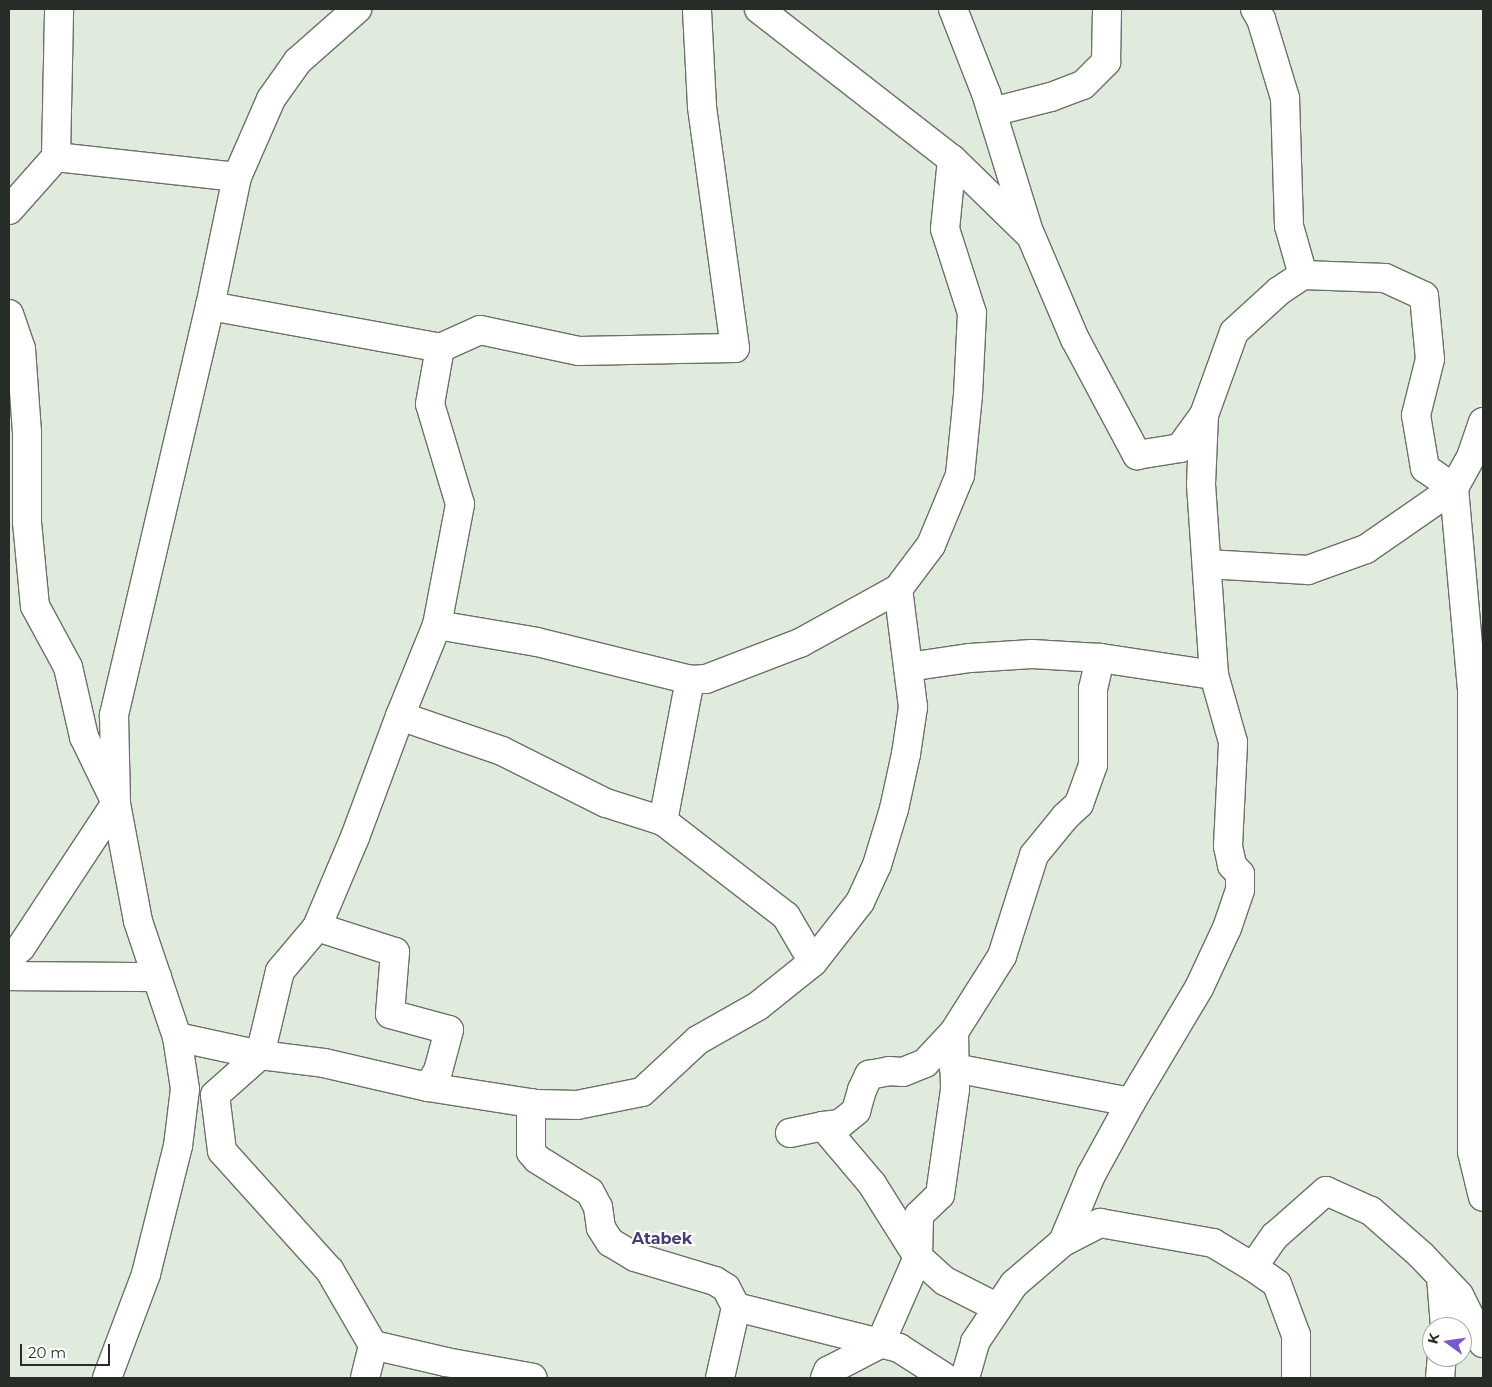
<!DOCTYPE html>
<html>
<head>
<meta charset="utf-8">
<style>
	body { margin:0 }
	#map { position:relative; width:1492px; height:1387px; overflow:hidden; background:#e1ebdd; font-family:Montserrat,sans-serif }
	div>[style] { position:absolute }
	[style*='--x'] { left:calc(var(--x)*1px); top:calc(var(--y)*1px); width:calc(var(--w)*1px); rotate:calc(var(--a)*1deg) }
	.roads { filter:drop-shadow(1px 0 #697266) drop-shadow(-1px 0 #697266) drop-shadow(0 1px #697266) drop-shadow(0 -1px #697266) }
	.minor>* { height:28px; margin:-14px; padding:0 14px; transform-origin:14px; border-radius:14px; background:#fff }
	.tertiary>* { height:28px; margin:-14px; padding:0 14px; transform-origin:14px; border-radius:14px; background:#fff }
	span { translate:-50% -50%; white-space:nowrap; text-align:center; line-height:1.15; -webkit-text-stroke:4px #fff; paint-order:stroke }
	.quarter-label { font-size:16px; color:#493b78; font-weight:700 }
	.frame { position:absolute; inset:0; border:10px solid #282c27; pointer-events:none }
	.north { position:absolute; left:1422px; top:1317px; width:50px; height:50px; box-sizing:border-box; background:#fff; border:1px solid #a9aba9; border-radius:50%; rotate:284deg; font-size:14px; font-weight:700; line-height:20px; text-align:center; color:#282c27 }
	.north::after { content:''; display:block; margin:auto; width:18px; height:22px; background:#7958d2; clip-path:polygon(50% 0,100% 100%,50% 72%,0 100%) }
	.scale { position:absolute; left:20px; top:1344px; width:90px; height:22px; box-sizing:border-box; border:2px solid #282c27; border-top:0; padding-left:6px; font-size:15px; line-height:18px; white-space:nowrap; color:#282c27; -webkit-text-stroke:4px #fff; paint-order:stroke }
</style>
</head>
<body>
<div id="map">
	<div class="roads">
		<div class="minor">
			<i style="--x:759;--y:9;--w:244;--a:37.9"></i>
			<i style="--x:952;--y:159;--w:110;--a:44.3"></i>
			<i style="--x:1031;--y:236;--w:112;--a:66.9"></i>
			<i style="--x:1075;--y:339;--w:132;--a:61.9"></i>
			<i style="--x:1137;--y:455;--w:44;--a:-9.2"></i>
			<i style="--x:1180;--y:448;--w:41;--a:-54"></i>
			<i style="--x:1204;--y:415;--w:88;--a:-70.1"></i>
			<i style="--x:1234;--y:332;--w:61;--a:-42.3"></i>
			<i style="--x:1279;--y:291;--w:29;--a:-34"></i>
			<i style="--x:1303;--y:275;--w:82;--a:2.1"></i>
			<i style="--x:1385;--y:278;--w:43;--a:24.8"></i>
			<i style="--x:1424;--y:296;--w:63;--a:84.6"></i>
			<i style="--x:1430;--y:359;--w:58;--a:104"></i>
			<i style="--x:1416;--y:415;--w:54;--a:80.4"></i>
			<i style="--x:1425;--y:468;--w:35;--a:35"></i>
			<i style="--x:1454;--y:488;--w:107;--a:145.3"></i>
			<i style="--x:1366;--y:549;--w:62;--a:160.1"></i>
			<i style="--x:1308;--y:570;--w:101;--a:-176.6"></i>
			<i style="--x:953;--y:9;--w:90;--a:68.6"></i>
			<i style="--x:986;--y:93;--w:145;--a:72.8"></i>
			<i style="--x:1255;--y:9;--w:12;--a:59"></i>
			<i style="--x:1261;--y:19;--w:83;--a:73.1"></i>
			<i style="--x:1285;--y:98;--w:128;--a:88.2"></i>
			<i style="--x:1289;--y:226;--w:51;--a:74.1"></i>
			<i style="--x:992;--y:112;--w:61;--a:-14.3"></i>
			<i style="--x:1051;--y:97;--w:34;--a:-21"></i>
			<i style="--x:1083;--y:85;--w:33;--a:-45"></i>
			<i style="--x:1106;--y:62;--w:53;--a:-88.9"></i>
			<i style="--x:56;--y:157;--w:182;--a:6.3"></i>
			<i style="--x:9;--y:210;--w:71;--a:-48.4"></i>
			<i style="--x:56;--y:157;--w:148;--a:-88.8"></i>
			<i style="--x:210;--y:306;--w:234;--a:10.3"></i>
			<i style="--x:440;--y:348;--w:44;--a:-24.2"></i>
			<i style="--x:480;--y:330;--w:101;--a:12"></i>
			<i style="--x:579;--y:351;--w:156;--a:-1.1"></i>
			<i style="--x:735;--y:348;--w:244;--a:-97.8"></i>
			<i style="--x:702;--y:106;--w:97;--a:-93"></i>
			<i style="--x:9;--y:314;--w:37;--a:71"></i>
			<i style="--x:21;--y:349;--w:83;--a:85.9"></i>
			<i style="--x:27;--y:432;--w:90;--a:90"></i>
			<i style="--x:27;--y:522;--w:84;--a:84.6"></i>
			<i style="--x:35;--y:606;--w:69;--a:61.6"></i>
			<i style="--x:68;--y:667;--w:72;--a:77.1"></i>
			<i style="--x:84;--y:737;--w:73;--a:64.1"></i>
			<i style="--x:116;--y:803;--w:173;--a:123.4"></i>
			<i style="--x:21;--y:947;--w:16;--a:137"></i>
			<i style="--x:437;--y:625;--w:101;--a:9.6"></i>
			<i style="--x:537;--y:642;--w:158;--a:13.9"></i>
			<i style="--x:690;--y:680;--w:16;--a:-4"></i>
			<i style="--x:706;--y:679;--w:101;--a:-21"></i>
			<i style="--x:800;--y:643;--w:112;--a:-28.9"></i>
			<i style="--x:898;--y:589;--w:55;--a:-53.1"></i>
			<i style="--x:931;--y:545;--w:76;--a:-67.5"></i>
			<i style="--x:960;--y:475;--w:80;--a:-84.3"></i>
			<i style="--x:968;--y:395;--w:82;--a:-87.2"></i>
			<i style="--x:972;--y:313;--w:88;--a:-107.8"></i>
			<i style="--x:945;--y:229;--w:70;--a:-84.3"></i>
			<i style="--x:908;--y:667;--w:63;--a:-8.3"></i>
			<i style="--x:970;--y:658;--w:62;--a:-3.7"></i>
			<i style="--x:1032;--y:654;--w:68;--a:3.4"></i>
			<i style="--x:400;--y:716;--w:108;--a:18.9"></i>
			<i style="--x:502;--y:751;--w:116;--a:26.6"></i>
			<i style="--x:606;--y:803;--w:60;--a:17.5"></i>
			<i style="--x:663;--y:821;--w:155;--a:37.7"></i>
			<i style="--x:786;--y:916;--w:53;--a:59.6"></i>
			<i style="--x:663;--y:821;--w:144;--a:-79.2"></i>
			<i style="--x:317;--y:927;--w:82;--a:17.8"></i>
			<i style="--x:395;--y:952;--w:62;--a:94.6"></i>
			<i style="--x:390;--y:1014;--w:61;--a:15.2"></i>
			<i style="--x:449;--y:1030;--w:42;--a:105"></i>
			<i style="--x:438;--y:1071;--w:19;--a:122"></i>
			<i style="--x:9;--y:976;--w:148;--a:0.4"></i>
			<i style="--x:177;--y:1037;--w:85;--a:12.2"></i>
			<i style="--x:260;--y:1055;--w:64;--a:7.1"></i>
			<i style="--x:324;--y:1063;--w:107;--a:13"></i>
			<i style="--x:428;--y:1087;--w:110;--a:8.9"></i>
			<i style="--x:537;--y:1104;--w:40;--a:1.4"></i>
			<i style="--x:577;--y:1105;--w:66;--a:-11.3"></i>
			<i style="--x:642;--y:1092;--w:76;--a:-42.9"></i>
			<i style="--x:698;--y:1040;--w:69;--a:-29.5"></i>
			<i style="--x:758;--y:1006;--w:70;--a:-38.7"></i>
			<i style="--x:813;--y:962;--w:76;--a:-51.9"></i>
			<i style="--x:860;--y:902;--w:41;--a:-65.3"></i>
			<i style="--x:877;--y:865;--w:59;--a:-73.1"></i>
			<i style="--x:894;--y:809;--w:56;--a:-77.7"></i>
			<i style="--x:906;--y:754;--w:48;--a:-81.5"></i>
			<i style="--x:913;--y:707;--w:119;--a:-97.2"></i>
			<i style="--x:954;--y:1068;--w:180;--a:10.9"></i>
			<i style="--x:531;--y:1103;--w:49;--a:90"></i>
			<i style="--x:531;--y:1152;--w:9;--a:49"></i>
			<i style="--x:537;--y:1159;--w:62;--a:31.9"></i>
			<i style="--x:590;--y:1192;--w:17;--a:62"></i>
			<i style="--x:598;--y:1207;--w:21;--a:82"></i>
			<i style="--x:601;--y:1228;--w:17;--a:57"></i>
			<i style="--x:610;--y:1242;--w:29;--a:31"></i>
			<i style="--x:635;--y:1257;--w:84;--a:16.7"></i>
			<i style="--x:715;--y:1281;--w:13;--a:32"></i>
			<i style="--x:726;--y:1288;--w:21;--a:62"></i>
			<i style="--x:736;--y:1307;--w:73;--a:102.7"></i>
			<i style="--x:823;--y:1126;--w:17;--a:-7"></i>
			<i style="--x:840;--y:1124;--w:21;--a:-39"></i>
			<i style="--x:856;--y:1111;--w:22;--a:-74"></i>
			<i style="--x:862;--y:1090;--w:17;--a:-65"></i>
			<i style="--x:869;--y:1075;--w:20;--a:-11"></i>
			<i style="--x:889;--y:1071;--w:14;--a:4"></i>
			<i style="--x:903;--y:1072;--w:24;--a:-22"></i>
			<i style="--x:925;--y:1063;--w:42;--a:-46.9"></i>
			<i style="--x:954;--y:1032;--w:90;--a:-57.7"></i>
			<i style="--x:1002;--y:956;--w:106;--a:-72.4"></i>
			<i style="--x:1034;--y:855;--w:49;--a:-50.8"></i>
			<i style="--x:1065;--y:817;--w:19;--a:-43"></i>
			<i style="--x:1079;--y:804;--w:41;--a:-70.3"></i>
			<i style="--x:1093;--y:765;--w:76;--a:-90"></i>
			<i style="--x:1093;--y:689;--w:32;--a:-77"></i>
			<i style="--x:1100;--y:658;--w:115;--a:8.5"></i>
			<i style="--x:790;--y:1133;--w:34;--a:-12"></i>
			<i style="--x:823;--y:1126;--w:76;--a:49.8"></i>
			<i style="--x:872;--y:1184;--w:86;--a:57.8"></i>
			<i style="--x:918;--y:1257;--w:36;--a:42"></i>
			<i style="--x:945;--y:1281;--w:59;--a:27"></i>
			<i style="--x:1063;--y:1242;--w:42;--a:-27.2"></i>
			<i style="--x:1100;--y:1223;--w:115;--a:10"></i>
			<i style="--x:1213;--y:1243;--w:47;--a:31"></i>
			<i style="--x:1253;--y:1267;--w:38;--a:-55"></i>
			<i style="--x:1275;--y:1236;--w:68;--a:-41.4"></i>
			<i style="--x:1326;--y:1191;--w:49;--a:24"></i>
			<i style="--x:1371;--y:1211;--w:67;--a:41.3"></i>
			<i style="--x:1421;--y:1255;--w:55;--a:46.5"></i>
			<i style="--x:1459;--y:1295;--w:54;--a:63.4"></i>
			<i style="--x:1253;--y:1267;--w:29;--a:35"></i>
			<i style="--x:1277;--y:1284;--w:54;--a:69.6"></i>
			<i style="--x:1296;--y:1335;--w:43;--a:90"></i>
			<i style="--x:1441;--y:1277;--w:50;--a:85.4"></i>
			<i style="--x:736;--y:1307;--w:168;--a:14.1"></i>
			<i style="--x:899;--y:1348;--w:56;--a:32.6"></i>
			<i style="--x:373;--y:1345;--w:75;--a:13.1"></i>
			<i style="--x:446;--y:1362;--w:88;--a:10.4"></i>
			<i style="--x:107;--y:1378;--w:111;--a:-69.4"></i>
			<i style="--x:146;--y:1274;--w:132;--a:-76"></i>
			<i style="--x:178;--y:1146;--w:57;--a:-83"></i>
			<i style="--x:185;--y:1089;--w:53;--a:-98.7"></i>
			<i style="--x:177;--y:1037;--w:122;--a:-108.6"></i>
			<i style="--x:138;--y:921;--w:120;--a:-100.6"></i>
			<i style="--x:116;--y:803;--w:88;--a:-91.3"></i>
			<i style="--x:114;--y:715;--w:420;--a:-76.8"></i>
			<i style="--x:210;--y:306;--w:132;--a:-78.2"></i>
			<i style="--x:237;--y:177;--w:85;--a:-66.4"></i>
			<i style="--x:271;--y:99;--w:47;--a:-54.6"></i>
			<i style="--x:298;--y:61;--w:79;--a:-41.4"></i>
			<i style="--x:365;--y:1378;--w:34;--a:-76"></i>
			<i style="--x:373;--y:1345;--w:86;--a:-120.2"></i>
			<i style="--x:330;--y:1271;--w:161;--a:-132"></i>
			<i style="--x:222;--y:1151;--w:56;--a:-97.1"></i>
			<i style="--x:215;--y:1095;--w:60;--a:-41.6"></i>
			<i style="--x:260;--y:1055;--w:86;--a:-76.6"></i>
			<i style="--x:280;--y:971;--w:57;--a:-49.9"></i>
			<i style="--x:317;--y:927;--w:98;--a:-67.1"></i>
			<i style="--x:355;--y:837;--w:129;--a:-69.6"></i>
			<i style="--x:400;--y:716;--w:98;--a:-67.9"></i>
			<i style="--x:437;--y:625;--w:123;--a:-79.2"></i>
			<i style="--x:460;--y:504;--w:104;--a:-106.7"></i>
			<i style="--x:430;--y:404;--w:57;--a:-79.9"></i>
			<i style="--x:825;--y:1378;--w:8;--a:-67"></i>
			<i style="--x:828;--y:1371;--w:59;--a:-27.4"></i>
			<i style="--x:880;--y:1344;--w:95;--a:-66.4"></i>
			<i style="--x:918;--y:1257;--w:42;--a:-88.6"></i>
			<i style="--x:919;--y:1215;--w:29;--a:-44"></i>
			<i style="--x:940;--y:1195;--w:107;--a:-81.9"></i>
			<i style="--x:955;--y:1089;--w:57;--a:-91"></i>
			<i style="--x:965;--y:1378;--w:37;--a:-74"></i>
			<i style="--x:975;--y:1342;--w:70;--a:-56.1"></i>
			<i style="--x:1014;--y:1284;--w:65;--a:-40.6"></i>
			<i style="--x:1063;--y:1242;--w:73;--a:-67.3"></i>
			<i style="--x:1091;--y:1175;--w:83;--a:-61.3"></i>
			<i style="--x:1131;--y:1102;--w:133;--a:-59.2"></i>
			<i style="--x:1199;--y:988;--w:66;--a:-65"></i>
			<i style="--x:1227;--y:928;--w:40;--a:-71.1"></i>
			<i style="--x:1240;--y:890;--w:16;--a:-90"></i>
			<i style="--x:1240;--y:874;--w:12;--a:-132"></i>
			<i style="--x:1232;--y:865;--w:19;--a:-102"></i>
			<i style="--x:1228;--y:846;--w:104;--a:-87.2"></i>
			<i style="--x:1233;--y:742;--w:70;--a:-105.8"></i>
			<i style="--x:1214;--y:675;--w:191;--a:-93.9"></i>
			<i style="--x:1201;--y:484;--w:69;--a:-87.5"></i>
			<i style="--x:1440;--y:1378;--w:21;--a:-85"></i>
		</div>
		<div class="tertiary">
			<i style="--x:1483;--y:422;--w:37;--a:109"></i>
			<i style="--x:1471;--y:457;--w:35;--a:119"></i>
			<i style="--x:1454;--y:488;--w:204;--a:84.9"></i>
			<i style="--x:1472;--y:691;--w:461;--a:90"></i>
			<i style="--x:1472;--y:1152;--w:46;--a:76.3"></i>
		</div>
	</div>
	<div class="quarter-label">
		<span style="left:662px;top:1239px">Atabek</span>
	</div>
	<div class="frame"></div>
	<div class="north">K</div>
	<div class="scale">20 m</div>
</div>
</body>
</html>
